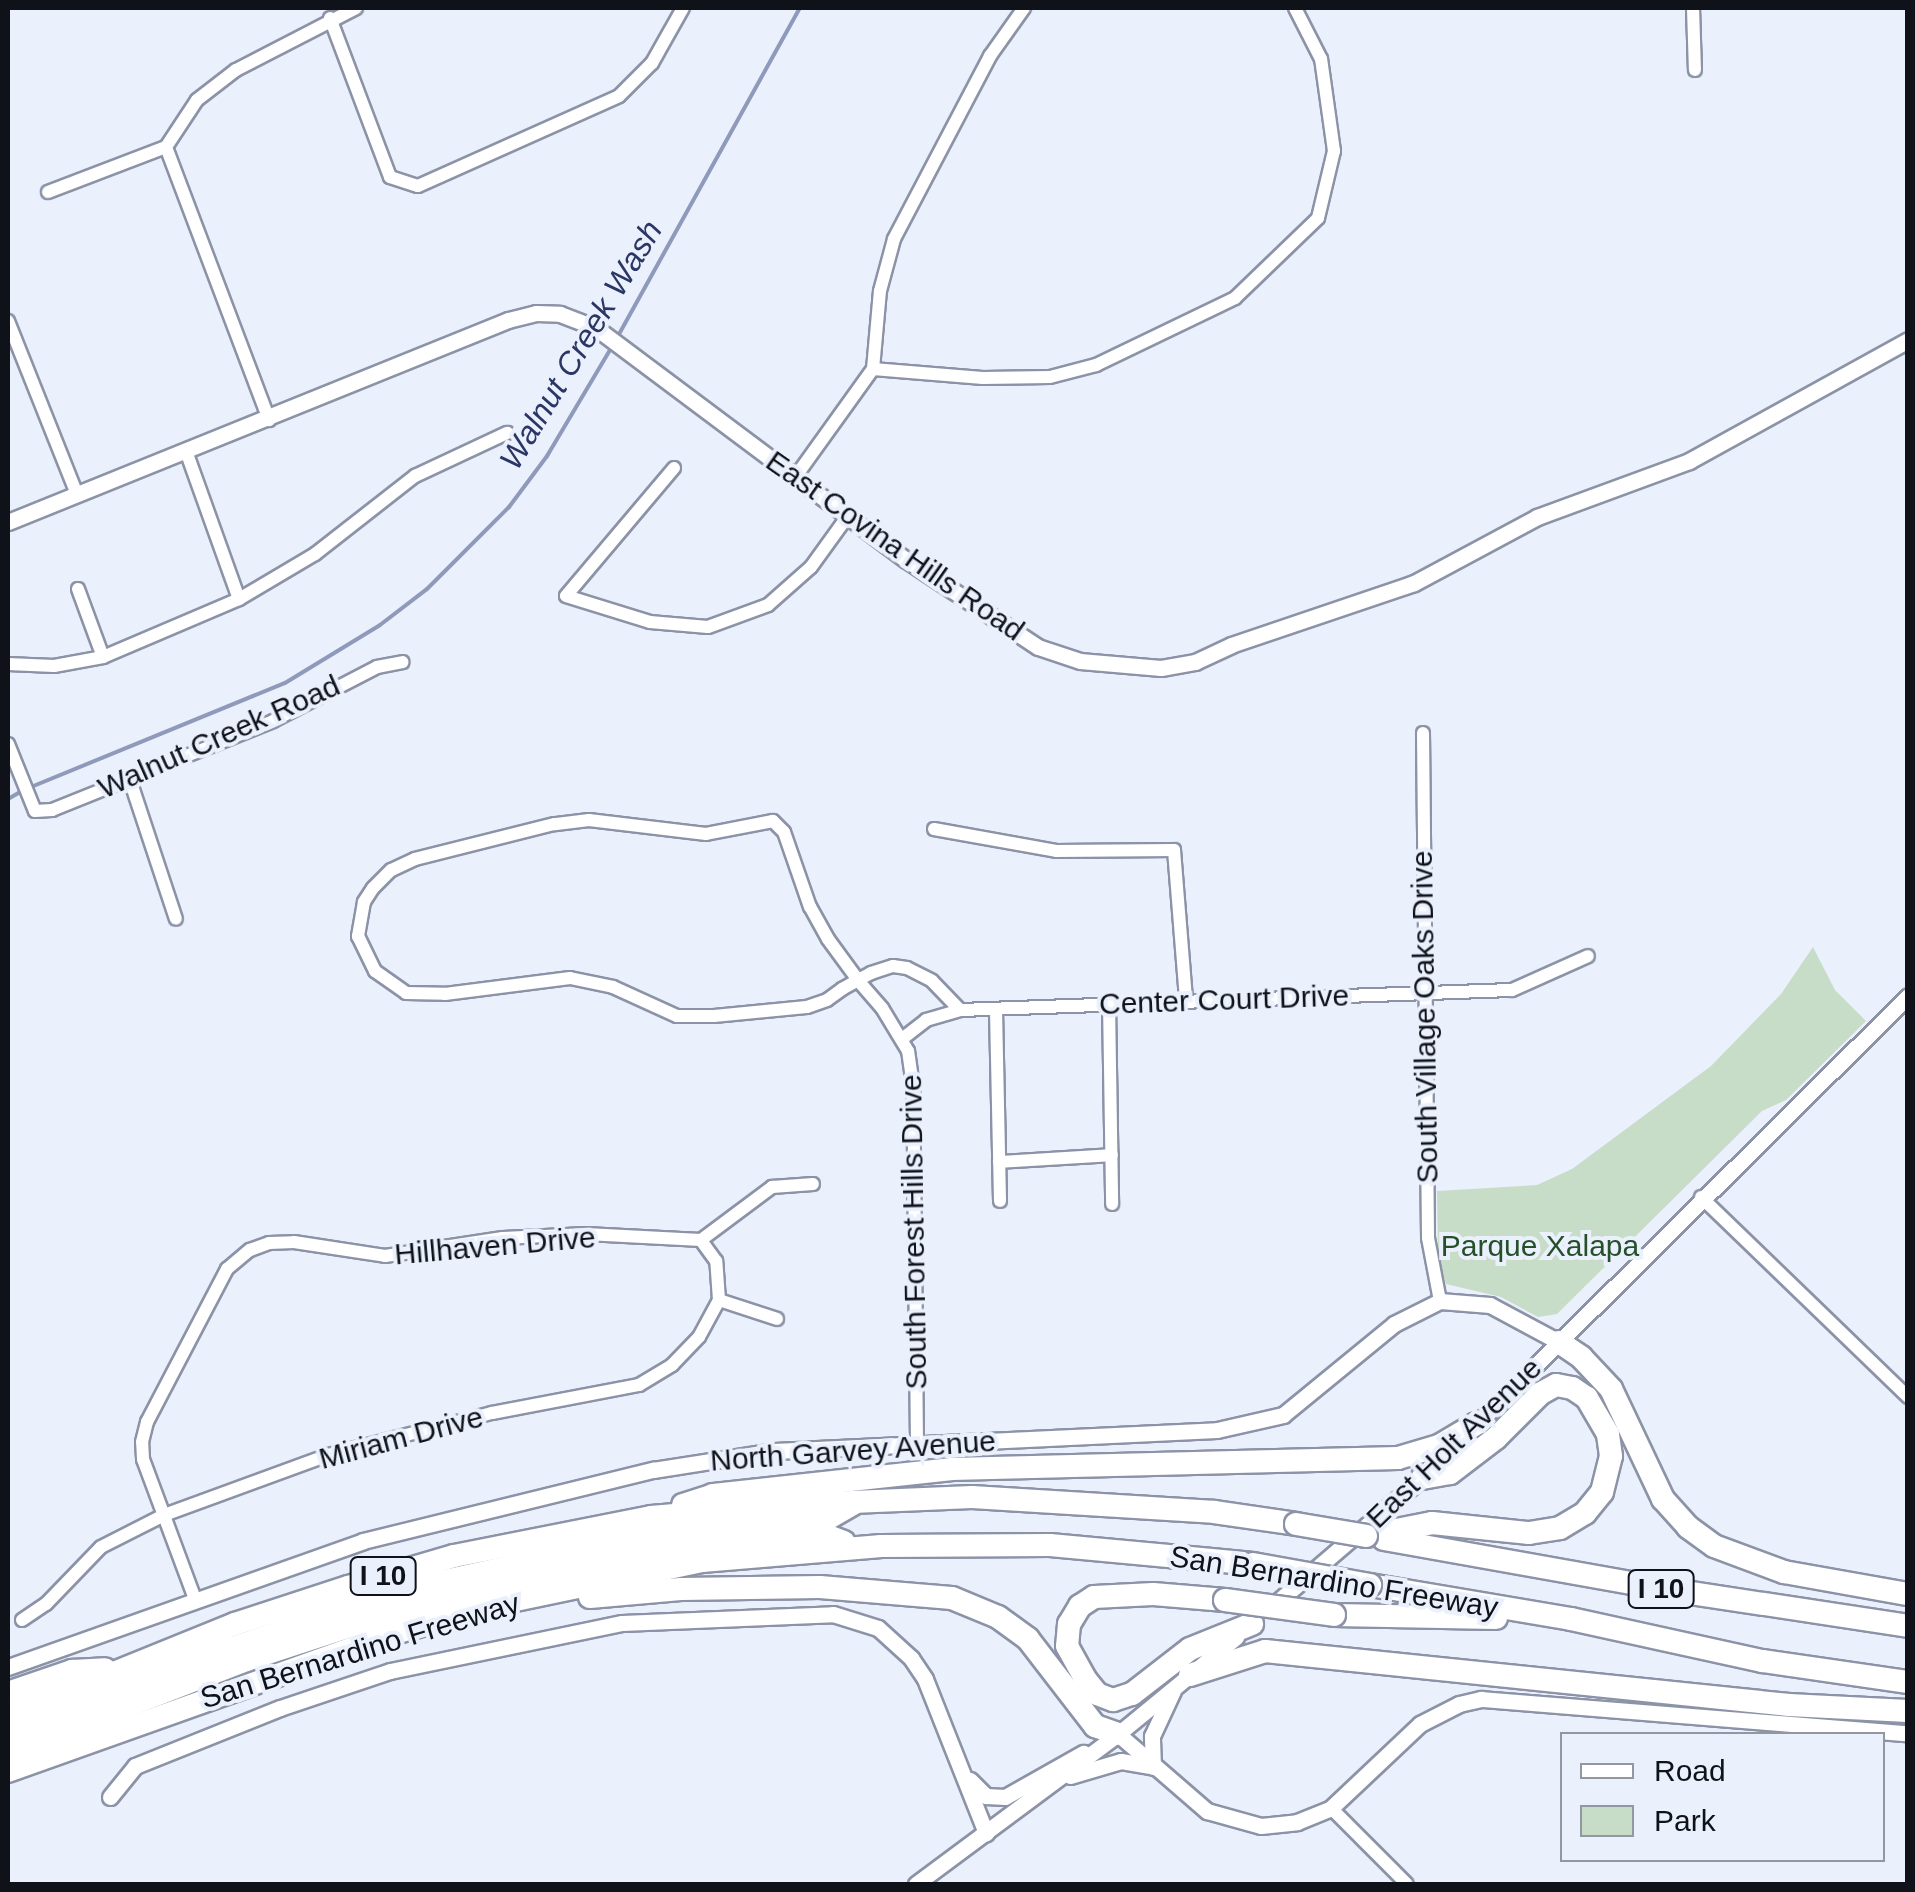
<!DOCTYPE html>
<html>
<head>
<meta charset="utf-8">
<style>
	body { margin:0 }
	#map { position:relative; width:1915px; height:1892px; overflow:hidden; background:#ebf0fd; font-family:Helvetica,sans-serif }
	div>[style] { position:absolute }
	[style*='--x'] { left:calc(var(--x)*1px); top:calc(var(--y)*1px); width:calc(var(--w)*1px); rotate:calc(var(--a)*1deg) }
	.green>* { inset:0; background:#c8ddc8 }
	.stream>* { height:4px; margin:-2px; padding:0 2px; transform-origin:2px; border-radius:2px; background:#8f9abb }
	.roads { filter:drop-shadow(2px 0 #8c93a7) drop-shadow(-2px 0 #8c93a7) drop-shadow(0 2px #8c93a7) drop-shadow(0 -2px #8c93a7) }
	.minor>* { height:12px; margin:-6px; padding:0 6px; transform-origin:6px; border-radius:6px; background:#fff }
	.tertiary>* { height:15px; margin:-7.5px; padding:0 7.5px; transform-origin:7.5px; border-radius:7.5px; background:#fff }
	.motorway>* { height:22px; margin:-11px; padding:0 11px; transform-origin:11px; border-radius:11px; background:#fff }
	.bridges { filter:drop-shadow(2px 0 #8c93a7) drop-shadow(-2px 0 #8c93a7) drop-shadow(0 2px #8c93a7) drop-shadow(0 -2px #8c93a7) }
	.motorway-bridge>* { height:22px; margin:-11px; padding:0 11px; transform-origin:11px; border-radius:11px; background:#fff }
	span { translate:-50% -50%; white-space:nowrap; text-align:center; line-height:1.15; -webkit-text-stroke:8px #ebf0fd; paint-order:stroke }
	.shield-label span { padding:2px 8px; background:#ebf0fd; border:2px solid; border-radius:8px; -webkit-text-stroke-width:0 }
	.shield-label { font-size:28px; color:#0f1219; font-weight:700 }
	.street-label { font-size:30px; color:#0f1219 }
	.park-label { font-size:30px; color:#25502a }
	.water-label { font-size:32px; color:#2a3663; font-style:italic }
	.frame { position:absolute; inset:0; border:10px solid #0f1219; pointer-events:none }
	.legend { position:absolute; left:1560px; top:1732px; width:325px; height:130px; box-sizing:border-box; background:#ebf0fd; border:2px solid #9397a2; margin:0; padding:12px 18px; list-style:none; font-size:30px; color:#0f1219 }
	.legend li { display:flex; align-items:center; gap:20px; height:50px }
	.legend b { width:50px; border:2px solid #9397a2 }
</style>
</head>
<body>
<div id="map">
	<div class="green">
		<i style="clip-path:polygon(1813px 947px,1835px 990px,1866px 1021px,1786px 1100px,1762px 1111px,1557px 1314px,1538px 1317px,1501px 1297px,1446px 1284px,1438px 1258px,1437px 1191px,1537px 1185px,1572px 1169px,1711px 1066px,1781px 994px)"></i>
	</div>
	<div class="stream">
		<i style="--x:618;--y:336;--w:375;--a:-61"></i>
		<i style="--x:31;--y:787;--w:274;--a:-22.3"></i>
		<i style="--x:285;--y:683;--w:111;--a:-31.4"></i>
		<i style="--x:380;--y:625;--w:59;--a:-37.5"></i>
		<i style="--x:427;--y:589;--w:116;--a:-45"></i>
		<i style="--x:509;--y:507;--w:64;--a:-53.3"></i>
		<i style="--x:547;--y:456;--w:126;--a:-59.3"></i>
		<i style="--x:8;--y:799;--w:16;--a:-30"></i>
	</div>
	<div class="roads">
		<div class="minor">
			<i style="--x:1693;--y:8;--w:62;--a:88.2"></i>
			<i style="--x:330;--y:18;--w:170;--a:69.3"></i>
			<i style="--x:390;--y:177;--w:29;--a:18"></i>
			<i style="--x:418;--y:186;--w:220;--a:-24.1"></i>
			<i style="--x:619;--y:96;--w:47;--a:-45"></i>
			<i style="--x:652;--y:63;--w:63;--a:-60.6"></i>
			<i style="--x:166;--y:147;--w:292;--a:69.3"></i>
			<i style="--x:166;--y:147;--w:56;--a:-56.6"></i>
			<i style="--x:197;--y:100;--w:49;--a:-37.6"></i>
			<i style="--x:236;--y:70;--w:135;--a:-27.3"></i>
			<i style="--x:48;--y:192;--w:126;--a:-20.9"></i>
			<i style="--x:8;--y:321;--w:186;--a:68.3"></i>
			<i style="--x:873;--y:369;--w:110;--a:4.7"></i>
			<i style="--x:983;--y:378;--w:67;--a:-0.9"></i>
			<i style="--x:1050;--y:377;--w:48;--a:-14.6"></i>
			<i style="--x:1096;--y:365;--w:154;--a:-25.7"></i>
			<i style="--x:1235;--y:298;--w:115;--a:-43.9"></i>
			<i style="--x:1318;--y:218;--w:69;--a:-76.6"></i>
			<i style="--x:1334;--y:151;--w:93;--a:-98"></i>
			<i style="--x:1321;--y:59;--w:57;--a:-117"></i>
			<i style="--x:186;--y:451;--w:157;--a:70.3"></i>
			<i style="--x:674;--y:468;--w:167;--a:130.2"></i>
			<i style="--x:566;--y:596;--w:88;--a:17.2"></i>
			<i style="--x:650;--y:622;--w:58;--a:4.9"></i>
			<i style="--x:708;--y:627;--w:64;--a:-20.1"></i>
			<i style="--x:768;--y:605;--w:57;--a:-41.5"></i>
			<i style="--x:811;--y:567;--w:62;--a:-54.2"></i>
			<i style="--x:796;--y:476;--w:132;--a:-54.3"></i>
			<i style="--x:873;--y:369;--w:78;--a:-84.9"></i>
			<i style="--x:880;--y:291;--w:54;--a:-74.9"></i>
			<i style="--x:894;--y:239;--w:207;--a:-62.3"></i>
			<i style="--x:990;--y:56;--w:59;--a:-54.7"></i>
			<i style="--x:78;--y:589;--w:72;--a:69.8"></i>
			<i style="--x:8;--y:664;--w:46;--a:2.5"></i>
			<i style="--x:54;--y:666;--w:50;--a:-10.4"></i>
			<i style="--x:103;--y:657;--w:148;--a:-23.1"></i>
			<i style="--x:239;--y:599;--w:88;--a:-30.6"></i>
			<i style="--x:315;--y:554;--w:127;--a:-38"></i>
			<i style="--x:415;--y:476;--w:102;--a:-25.1"></i>
			<i style="--x:1423;--y:733;--w:505;--a:89.43"></i>
			<i style="--x:1428;--y:1238;--w:64;--a:79.2"></i>
			<i style="--x:8;--y:744;--w:72;--a:68.1"></i>
			<i style="--x:35;--y:811;--w:17;--a:-3"></i>
			<i style="--x:52;--y:810;--w:238;--a:-21.9"></i>
			<i style="--x:273;--y:721;--w:117;--a:-27.4"></i>
			<i style="--x:377;--y:667;--w:26;--a:-11"></i>
			<i style="--x:130;--y:780;--w:146;--a:71.7"></i>
			<i style="--x:934;--y:829;--w:124;--a:10.2"></i>
			<i style="--x:1056;--y:851;--w:118;--a:-0.5"></i>
			<i style="--x:1174;--y:850;--w:148;--a:85.4"></i>
			<i style="--x:1109;--y:1003;--w:201;--a:89.1"></i>
			<i style="--x:996;--y:1010;--w:191;--a:88.8"></i>
			<i style="--x:902;--y:1039;--w:31;--a:-38"></i>
			<i style="--x:926;--y:1020;--w:35;--a:-16"></i>
			<i style="--x:960;--y:1010;--w:552;--a:-2.08"></i>
			<i style="--x:1512;--y:990;--w:83;--a:-24.1"></i>
			<i style="--x:999;--y:1162;--w:113;--a:-3.5"></i>
			<i style="--x:1701;--y:1197;--w:288;--a:44"></i>
			<i style="--x:719;--y:1300;--w:61;--a:18.1"></i>
			<i style="--x:917;--y:1443;--w:357;--a:-90.6"></i>
			<i style="--x:913;--y:1086;--w:35;--a:-98"></i>
			<i style="--x:908;--y:1051;--w:50;--a:-121.2"></i>
			<i style="--x:882;--y:1008;--w:37;--a:-131"></i>
			<i style="--x:858;--y:980;--w:51;--a:-126.2"></i>
			<i style="--x:828;--y:939;--w:37;--a:-119"></i>
			<i style="--x:810;--y:907;--w:79;--a:-109.1"></i>
			<i style="--x:784;--y:832;--w:16;--a:-135"></i>
			<i style="--x:773;--y:821;--w:68;--a:169"></i>
			<i style="--x:706;--y:834;--w:118;--a:-173.2"></i>
			<i style="--x:589;--y:820;--w:35;--a:173"></i>
			<i style="--x:554;--y:824;--w:143;--a:165.9"></i>
			<i style="--x:415;--y:859;--w:26;--a:155"></i>
			<i style="--x:391;--y:870;--w:25;--a:135"></i>
			<i style="--x:373;--y:888;--w:17;--a:123"></i>
			<i style="--x:364;--y:902;--w:35;--a:100"></i>
			<i style="--x:358;--y:936;--w:39;--a:64"></i>
			<i style="--x:375;--y:971;--w:38;--a:35"></i>
			<i style="--x:406;--y:993;--w:39;--a:1"></i>
			<i style="--x:445;--y:994;--w:126;--a:-7.3"></i>
			<i style="--x:570;--y:978;--w:44;--a:11.8"></i>
			<i style="--x:613;--y:987;--w:70;--a:24.4"></i>
			<i style="--x:677;--y:1016;--w:37;--a:0"></i>
			<i style="--x:714;--y:1016;--w:93;--a:-5.5"></i>
			<i style="--x:807;--y:1007;--w:21;--a:-19"></i>
			<i style="--x:827;--y:1000;--w:19;--a:-36"></i>
			<i style="--x:842;--y:989;--w:18;--a:-29"></i>
			<i style="--x:858;--y:980;--w:15;--a:-28"></i>
			<i style="--x:871;--y:973;--w:23;--a:-18"></i>
			<i style="--x:893;--y:966;--w:14;--a:8"></i>
			<i style="--x:907;--y:968;--w:28;--a:27"></i>
			<i style="--x:932;--y:981;--w:40;--a:46"></i>
			<i style="--x:195;--y:1599;--w:149;--a:-110.4"></i>
			<i style="--x:143;--y:1459;--w:17;--a:-93"></i>
			<i style="--x:142;--y:1442;--w:21;--a:-76"></i>
			<i style="--x:147;--y:1422;--w:173;--a:-62.4"></i>
			<i style="--x:227;--y:1269;--w:30;--a:-40"></i>
			<i style="--x:250;--y:1250;--w:20;--a:-20"></i>
			<i style="--x:269;--y:1243;--w:25;--a:-2"></i>
			<i style="--x:294;--y:1242;--w:92;--a:8.7"></i>
			<i style="--x:385;--y:1256;--w:119;--a:-8.7"></i>
			<i style="--x:503;--y:1238;--w:83;--a:-2.8"></i>
			<i style="--x:586;--y:1234;--w:115;--a:3"></i>
			<i style="--x:701;--y:1240;--w:89;--a:-36.7"></i>
			<i style="--x:772;--y:1187;--w:41;--a:-4.2"></i>
			<i style="--x:22;--y:1620;--w:29;--a:-34"></i>
			<i style="--x:46;--y:1604;--w:79;--a:-46"></i>
			<i style="--x:101;--y:1547;--w:71;--a:-26.9"></i>
			<i style="--x:164;--y:1515;--w:175;--a:-20.1"></i>
			<i style="--x:328;--y:1455;--w:169;--a:-14.4"></i>
			<i style="--x:492;--y:1413;--w:150;--a:-10.8"></i>
			<i style="--x:639;--y:1385;--w:39;--a:-31"></i>
			<i style="--x:672;--y:1365;--w:39;--a:-46"></i>
			<i style="--x:699;--y:1337;--w:42;--a:-61.6"></i>
			<i style="--x:719;--y:1300;--w:39;--a:-94"></i>
			<i style="--x:716;--y:1261;--w:26;--a:-126"></i>
			<i style="--x:1331;--y:1808;--w:107;--a:45"></i>
		</div>
		<div class="tertiary">
			<i style="--x:8;--y:522;--w:539;--a:-22"></i>
			<i style="--x:508;--y:320;--w:29;--a:-14"></i>
			<i style="--x:536;--y:313;--w:24;--a:2"></i>
			<i style="--x:560;--y:314;--w:39;--a:21"></i>
			<i style="--x:596;--y:328;--w:386;--a:36.8"></i>
			<i style="--x:905;--y:559;--w:159;--a:33.5"></i>
			<i style="--x:1038;--y:647;--w:44;--a:18.4"></i>
			<i style="--x:1080;--y:661;--w:81;--a:4.9"></i>
			<i style="--x:1161;--y:668;--w:35;--a:-10"></i>
			<i style="--x:1195;--y:662;--w:40;--a:-25"></i>
			<i style="--x:1231;--y:645;--w:193;--a:-18.7"></i>
			<i style="--x:1414;--y:583;--w:140;--a:-28.2"></i>
			<i style="--x:1537;--y:517;--w:162;--a:-20.2"></i>
			<i style="--x:1689;--y:461;--w:250;--a:-28.9"></i>
			<i style="--x:1269;--y:1609;--w:201;--a:-40.6"></i>
			<i style="--x:1422;--y:1478;--w:684;--a:-44.76"></i>
			<i style="--x:8;--y:1667;--w:377;--a:-19.5"></i>
			<i style="--x:363;--y:1541;--w:299;--a:-13.8"></i>
			<i style="--x:653;--y:1470;--w:122;--a:-8.9"></i>
			<i style="--x:774;--y:1451;--w:443;--a:-2.7"></i>
			<i style="--x:1217;--y:1430;--w:68;--a:-12.8"></i>
			<i style="--x:1283;--y:1415;--w:144;--a:-39.3"></i>
			<i style="--x:1394;--y:1324;--w:51;--a:-26.6"></i>
			<i style="--x:1440;--y:1301;--w:50;--a:4.6"></i>
			<i style="--x:1490;--y:1305;--w:78;--a:28.2"></i>
			<i style="--x:1118;--y:1734;--w:118;--a:40.9"></i>
			<i style="--x:1207;--y:1811;--w:56;--a:15.5"></i>
			<i style="--x:1261;--y:1826;--w:36;--a:-6"></i>
			<i style="--x:1297;--y:1822;--w:37;--a:-22"></i>
			<i style="--x:1331;--y:1808;--w:122;--a:-43.3"></i>
			<i style="--x:1420;--y:1724;--w:44;--a:-27.1"></i>
			<i style="--x:1459;--y:1704;--w:23;--a:-13"></i>
			<i style="--x:1481;--y:1699;--w:428;--a:4.6"></i>
			<i style="--x:1153;--y:1767;--w:31;--a:-92"></i>
			<i style="--x:1152;--y:1736;--w:50;--a:-65"></i>
			<i style="--x:1070;--y:1776;--w:53;--a:-16.4"></i>
			<i style="--x:1121;--y:1761;--w:28;--a:10"></i>
			<i style="--x:970;--y:1780;--w:23;--a:45"></i>
			<i style="--x:986;--y:1796;--w:19;--a:3"></i>
			<i style="--x:1005;--y:1797;--w:90;--a:-29.4"></i>
			<i style="--x:110;--y:1797;--w:40;--a:-51"></i>
			<i style="--x:135;--y:1766;--w:156;--a:-21.8"></i>
			<i style="--x:280;--y:1708;--w:116;--a:-18.6"></i>
			<i style="--x:390;--y:1671;--w:237;--a:-11.7"></i>
			<i style="--x:622;--y:1623;--w:211;--a:-2.4"></i>
			<i style="--x:833;--y:1614;--w:47;--a:17.3"></i>
			<i style="--x:878;--y:1628;--w:45;--a:42.3"></i>
			<i style="--x:911;--y:1658;--w:25;--a:56"></i>
			<i style="--x:925;--y:1679;--w:166;--a:68.4"></i>
			<i style="--x:916;--y:1884;--w:252;--a:-36.6"></i>
			<i style="--x:1118;--y:1734;--w:153;--a:-39.4"></i>
		</div>
		<div class="motorway">
			<i style="--x:1559;--y:1342;--w:27;--a:34"></i>
			<i style="--x:1581;--y:1357;--w:44;--a:46.8"></i>
			<i style="--x:1611;--y:1389;--w:122;--a:64.7"></i>
			<i style="--x:1663;--y:1499;--w:38;--a:48"></i>
			<i style="--x:1688;--y:1527;--w:32;--a:36"></i>
			<i style="--x:1714;--y:1546;--w:75;--a:20.4"></i>
			<i style="--x:1784;--y:1572;--w:126;--a:10.1"></i>
			<i style="--x:683;--y:1505;--w:32;--a:-18"></i>
			<i style="--x:713;--y:1495;--w:239;--a:-6.2"></i>
			<i style="--x:951;--y:1469;--w:447;--a:-1.4"></i>
			<i style="--x:1398;--y:1458;--w:43;--a:-16.3"></i>
			<i style="--x:1439;--y:1446;--w:43;--a:-30.7"></i>
			<i style="--x:1366;--y:1536;--w:67;--a:-11.1"></i>
			<i style="--x:1432;--y:1523;--w:98;--a:5.9"></i>
			<i style="--x:1529;--y:1533;--w:31;--a:-9"></i>
			<i style="--x:1560;--y:1528;--w:29;--a:-31"></i>
			<i style="--x:1585;--y:1513;--w:27;--a:-51"></i>
			<i style="--x:1602;--y:1492;--w:37;--a:-76"></i>
			<i style="--x:1611;--y:1456;--w:22;--a:-98"></i>
			<i style="--x:1608;--y:1434;--w:42;--a:-120.3"></i>
			<i style="--x:1587;--y:1398;--w:18;--a:-146"></i>
			<i style="--x:1572;--y:1388;--w:16;--a:-169"></i>
			<i style="--x:1556;--y:1385;--w:18;--a:151"></i>
			<i style="--x:1540;--y:1394;--w:62;--a:135"></i>
			<i style="--x:1496;--y:1438;--w:58;--a:142.7"></i>
			<i style="--x:1450;--y:1473;--w:28;--a:170"></i>
			<i style="--x:1384;--y:1539;--w:278;--a:10.1"></i>
			<i style="--x:1658;--y:1588;--w:253;--a:8.6"></i>
			<i style="--x:1370;--y:1585;--w:204;--a:9.6"></i>
			<i style="--x:1571;--y:1619;--w:196;--a:12.4"></i>
			<i style="--x:1762;--y:1661;--w:148;--a:8.2"></i>
			<i style="--x:590;--y:1597;--w:91;--a:-5"></i>
			<i style="--x:681;--y:1589;--w:139;--a:-0.8"></i>
			<i style="--x:820;--y:1587;--w:132;--a:4.8"></i>
			<i style="--x:952;--y:1598;--w:50;--a:22.4"></i>
			<i style="--x:998;--y:1617;--w:37;--a:36"></i>
			<i style="--x:1028;--y:1639;--w:110;--a:52.4"></i>
			<i style="--x:1095;--y:1726;--w:24;--a:19"></i>
			<i style="--x:1225;--y:1600;--w:72;--a:-175.2"></i>
			<i style="--x:1153;--y:1594;--w:59;--a:177.1"></i>
			<i style="--x:1094;--y:1597;--w:17;--a:147"></i>
			<i style="--x:1080;--y:1606;--w:21;--a:121"></i>
			<i style="--x:1069;--y:1624;--w:22;--a:95"></i>
			<i style="--x:1067;--y:1646;--w:38;--a:61"></i>
			<i style="--x:1085;--y:1679;--w:19;--a:51"></i>
			<i style="--x:1097;--y:1694;--w:17;--a:21"></i>
			<i style="--x:1113;--y:1700;--w:20;--a:-18"></i>
			<i style="--x:1132;--y:1694;--w:73;--a:-37.8"></i>
			<i style="--x:1190;--y:1649;--w:67;--a:-22"></i>
			<i style="--x:1334;--y:1615;--w:162;--a:1.1"></i>
			<i style="--x:1190;--y:1675;--w:79;--a:-17.7"></i>
			<i style="--x:1265;--y:1651;--w:527;--a:5.88"></i>
			<i style="--x:1789;--y:1705;--w:119;--a:2.9"></i>
			<i style="--x:8;--y:1693;--w:68;--a:-19"></i>
			<i style="--x:72;--y:1671;--w:33;--a:-3"></i>
			<i style="--x:8;--y:1716;--w:245;--a:-22.1"></i>
			<i style="--x:235;--y:1624;--w:119;--a:-18.1"></i>
			<i style="--x:348;--y:1587;--w:110;--a:-16.3"></i>
			<i style="--x:454;--y:1556;--w:201;--a:-11.2"></i>
			<i style="--x:651;--y:1517;--w:154;--a:-4.9"></i>
			<i style="--x:804;--y:1504;--w:168;--a:-2.4"></i>
			<i style="--x:972;--y:1497;--w:242;--a:3.5"></i>
			<i style="--x:1214;--y:1512;--w:83;--a:8.3"></i>
			<i style="--x:8;--y:1734;--w:160;--a:-22.1"></i>
			<i style="--x:156;--y:1674;--w:262;--a:-18.7"></i>
			<i style="--x:404;--y:1590;--w:218;--a:-12.4"></i>
			<i style="--x:617;--y:1543;--w:96;--a:-9"></i>
			<i style="--x:712;--y:1528;--w:115;--a:-4.5"></i>
			<i style="--x:827;--y:1519;--w:30;--a:-30"></i>
			<i style="--x:8;--y:1752;--w:255;--a:-21.1"></i>
			<i style="--x:246;--y:1660;--w:190;--a:-18.1"></i>
			<i style="--x:427;--y:1601;--w:120;--a:-12.5"></i>
			<i style="--x:544;--y:1575;--w:198;--a:-9.6"></i>
			<i style="--x:739;--y:1542;--w:89;--a:-3.9"></i>
			<i style="--x:828;--y:1536;--w:17;--a:21"></i>
			<i style="--x:8;--y:1771;--w:411;--a:-19.6"></i>
			<i style="--x:395;--y:1633;--w:91;--a:-16.6"></i>
			<i style="--x:482;--y:1607;--w:225;--a:-11.8"></i>
			<i style="--x:702;--y:1561;--w:180;--a:-4.8"></i>
			<i style="--x:881;--y:1546;--w:169;--a:-0.3"></i>
			<i style="--x:1050;--y:1545;--w:204;--a:5.3"></i>
		</div>
	</div>
	<div class="bridges">
		<div class="motorway-bridge">
			<i style="--x:1296;--y:1524;--w:71;--a:9.7"></i>
			<i style="--x:1253;--y:1564;--w:119;--a:10.2"></i>
			<i style="--x:1225;--y:1600;--w:110;--a:7.8"></i>
		</div>
	</div>
	<div class="shield-label">
		<span style="left:383px;top:1576px">I 10</span>
		<span style="left:1661px;top:1589px">I 10</span>
	</div>
	<div class="street-label">
		<span style="left:895px;top:546px;rotate:35deg">East Covina Hills Road</span>
		<span style="left:219px;top:737px;rotate:-24deg">Walnut Creek Road</span>
		<span style="left:1224px;top:1000px;rotate:-2deg">Center Court Drive</span>
		<span style="left:1425px;top:1017px;rotate:-91deg">South Village Oaks Drive</span>
		<span style="left:914px;top:1232px;rotate:-91deg">South Forest Hills Drive</span>
		<span style="left:495px;top:1246px;rotate:-5deg">Hillhaven Drive</span>
		<span style="left:401px;top:1438px;rotate:-15deg">Miriam Drive</span>
		<span style="left:1454px;top:1443px;rotate:-44deg">East Holt Avenue</span>
		<span style="left:853px;top:1451px;rotate:-4deg">North Garvey Avenue</span>
		<span style="left:1334px;top:1582px;rotate:9deg">San Bernardino Freeway</span>
		<span style="left:360px;top:1651px;rotate:-17deg">San Bernardino Freeway</span>
	</div>
	<div class="park-label">
		<span style="left:1540px;top:1246px">Parque Xalapa</span>
	</div>
	<div class="water-label">
		<span style="left:581px;top:345px;rotate:-59deg">Walnut Creek Wash</span>
	</div>
	<div class="frame"></div>
	<ul class="legend">
	<li><b style="height:12px;background:#fff"></b>Road</li>
	<li><b style="height:28px;background:#c8ddc8"></b>Park</li>
	</ul>
</div>
</body>
</html>
